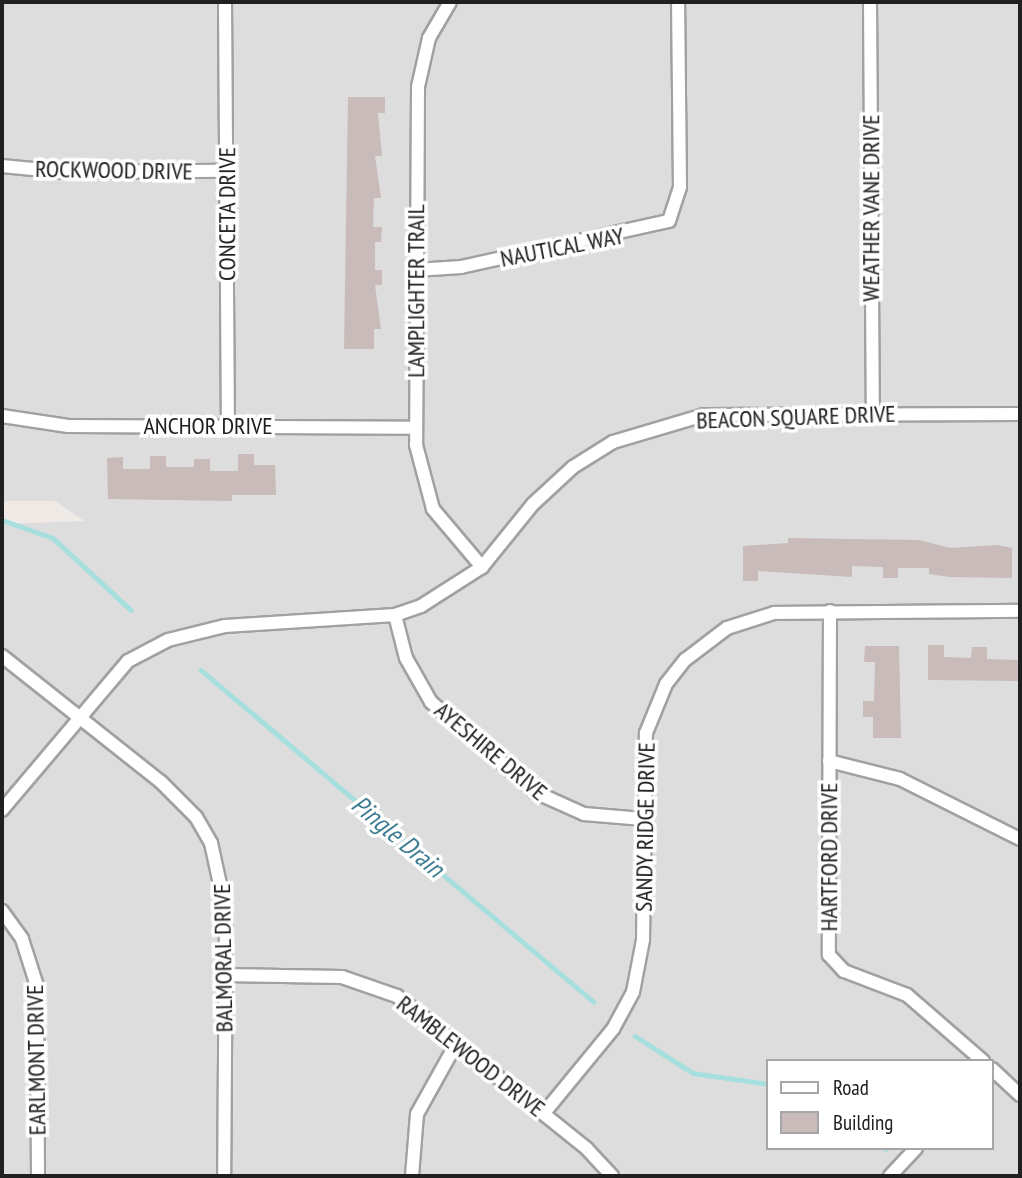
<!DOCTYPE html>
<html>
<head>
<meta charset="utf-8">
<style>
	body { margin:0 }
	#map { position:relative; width:1022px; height:1178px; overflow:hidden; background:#f0eae6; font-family:"PT Sans Narrow",sans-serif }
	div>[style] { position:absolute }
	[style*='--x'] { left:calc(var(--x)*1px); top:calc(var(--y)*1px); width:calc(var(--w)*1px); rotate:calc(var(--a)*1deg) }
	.residential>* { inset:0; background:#dedddd }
	.stream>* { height:4.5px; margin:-2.25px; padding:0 2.25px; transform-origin:2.25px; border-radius:2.25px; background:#a6dfde }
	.building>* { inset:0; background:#c8bbb9 }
	.roads { filter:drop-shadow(2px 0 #a1a1a1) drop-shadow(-2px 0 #a1a1a1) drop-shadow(0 2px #a1a1a1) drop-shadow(0 -2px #a1a1a1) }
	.minor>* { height:12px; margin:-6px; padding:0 6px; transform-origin:6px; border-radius:6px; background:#fff }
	span { translate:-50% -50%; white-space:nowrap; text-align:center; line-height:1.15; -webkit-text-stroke:7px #fff; paint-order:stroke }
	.street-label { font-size:24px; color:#202020 }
	.water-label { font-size:26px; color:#3e7d92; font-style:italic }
	.frame { position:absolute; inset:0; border:4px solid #202020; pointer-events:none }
	.legend { position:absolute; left:766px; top:1059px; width:228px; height:91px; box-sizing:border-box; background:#fff; border:2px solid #a6a6a6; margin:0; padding:9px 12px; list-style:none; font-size:21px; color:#202020 }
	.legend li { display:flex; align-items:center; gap:14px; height:35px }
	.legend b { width:35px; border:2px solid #a6a6a6 }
</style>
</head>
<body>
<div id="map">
	<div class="residential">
		<i style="clip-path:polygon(evenodd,2px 2px,1020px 2px,1020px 1176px,2px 1176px,2px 524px,84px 521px,55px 501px,2px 501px,2px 2px,768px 1061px,992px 1061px,992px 1148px,768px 1148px,768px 1061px)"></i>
	</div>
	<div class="stream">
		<i style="--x:2;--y:520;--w:54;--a:19.4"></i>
		<i style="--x:53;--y:538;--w:106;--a:42.7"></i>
		<i style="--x:201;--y:670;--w:514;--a:40.19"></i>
		<i style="--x:635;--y:1036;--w:69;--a:32.5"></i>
		<i style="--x:693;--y:1073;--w:76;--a:8.3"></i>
		<i style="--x:885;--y:1148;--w:1;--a:45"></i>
	</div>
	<div class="building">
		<i style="clip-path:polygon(348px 97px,385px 97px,385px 113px,378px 113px,382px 156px,375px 156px,381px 198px,374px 198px,373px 227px,382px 227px,381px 242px,375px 242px,375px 270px,382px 270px,382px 285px,375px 285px,381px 329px,374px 329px,374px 349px,344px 349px)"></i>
		<i style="clip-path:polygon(238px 454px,254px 454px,254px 465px,275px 465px,276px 495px,232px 495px,232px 501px,108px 499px,107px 458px,123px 457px,123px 469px,150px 469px,150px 456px,166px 456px,166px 467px,194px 467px,194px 459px,210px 459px,210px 471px,238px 471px)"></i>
		<i style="clip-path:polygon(788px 538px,919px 540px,950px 548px,997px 545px,1012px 548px,1012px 578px,950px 577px,929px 574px,929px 568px,898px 568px,898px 578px,883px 578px,883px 567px,852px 566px,852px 577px,758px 571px,758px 581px,743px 581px,743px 546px,788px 543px)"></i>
		<i style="clip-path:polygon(928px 645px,944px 645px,944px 657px,971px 658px,972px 647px,987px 647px,987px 659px,1020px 660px,1020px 681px,928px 680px)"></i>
		<i style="clip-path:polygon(865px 646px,899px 646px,901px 738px,873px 738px,873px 717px,863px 717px,863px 701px,874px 701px,875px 662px,864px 662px)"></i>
	</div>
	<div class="roads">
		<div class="minor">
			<i style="--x:225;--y:2;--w:423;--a:89.6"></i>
			<i style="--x:450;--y:2;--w:42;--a:120.3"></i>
			<i style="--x:429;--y:38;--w:50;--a:102.7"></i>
			<i style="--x:418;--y:87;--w:358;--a:90.3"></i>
			<i style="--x:416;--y:445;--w:66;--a:75.1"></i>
			<i style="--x:433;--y:509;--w:76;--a:49.8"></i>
			<i style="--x:870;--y:2;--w:412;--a:89.6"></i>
			<i style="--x:2;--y:166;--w:62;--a:5.5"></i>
			<i style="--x:64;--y:172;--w:163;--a:-0.4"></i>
			<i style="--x:416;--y:270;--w:45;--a:-3.8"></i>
			<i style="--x:461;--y:267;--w:213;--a:-12.5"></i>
			<i style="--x:669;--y:221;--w:36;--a:-72"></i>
			<i style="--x:680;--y:187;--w:185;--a:-90.6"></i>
			<i style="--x:2;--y:416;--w:67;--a:8.6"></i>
			<i style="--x:68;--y:426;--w:348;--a:0.3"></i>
			<i style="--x:830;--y:611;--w:344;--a:90.2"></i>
			<i style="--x:829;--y:955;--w:22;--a:47"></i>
			<i style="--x:844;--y:971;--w:67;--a:20.9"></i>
			<i style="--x:907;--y:995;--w:101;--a:41"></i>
			<i style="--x:395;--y:615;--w:44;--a:75.7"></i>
			<i style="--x:406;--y:658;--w:51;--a:60.4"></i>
			<i style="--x:431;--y:702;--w:138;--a:40.9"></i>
			<i style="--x:535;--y:792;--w:54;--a:24.2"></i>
			<i style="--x:584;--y:814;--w:59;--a:4.8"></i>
			<i style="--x:2;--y:656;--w:203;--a:38.4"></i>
			<i style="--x:161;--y:782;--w:49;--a:45"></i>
			<i style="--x:196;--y:817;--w:30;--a:60"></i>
			<i style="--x:211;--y:843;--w:71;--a:77.7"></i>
			<i style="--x:226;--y:912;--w:264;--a:90.4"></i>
			<i style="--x:829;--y:761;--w:73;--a:14.2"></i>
			<i style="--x:900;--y:779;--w:134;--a:26.6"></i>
			<i style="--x:2;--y:810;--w:195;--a:-49.8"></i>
			<i style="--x:128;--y:661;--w:45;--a:-27.7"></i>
			<i style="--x:168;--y:640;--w:59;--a:-13.8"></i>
			<i style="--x:225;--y:626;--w:170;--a:-3.7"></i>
			<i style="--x:395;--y:615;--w:28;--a:-19"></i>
			<i style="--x:421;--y:606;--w:72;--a:-32.6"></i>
			<i style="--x:482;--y:567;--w:81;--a:-51"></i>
			<i style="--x:533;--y:504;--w:54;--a:-42.8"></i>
			<i style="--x:573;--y:467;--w:47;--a:-32"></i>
			<i style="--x:613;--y:442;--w:95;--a:-16.5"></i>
			<i style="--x:704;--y:415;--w:316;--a:-0.2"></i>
			<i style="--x:2;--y:911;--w:34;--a:54"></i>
			<i style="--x:22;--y:939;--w:49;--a:72.3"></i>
			<i style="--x:37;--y:986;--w:190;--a:89.7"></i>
			<i style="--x:225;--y:975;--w:117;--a:1"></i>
			<i style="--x:342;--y:977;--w:58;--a:19.1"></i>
			<i style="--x:397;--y:996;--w:244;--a:38.8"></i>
			<i style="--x:587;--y:1149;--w:37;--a:47"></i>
			<i style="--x:992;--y:1069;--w:38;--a:43"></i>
			<i style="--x:544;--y:1113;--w:109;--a:-50.6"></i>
			<i style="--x:613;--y:1029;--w:42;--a:-61.6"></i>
			<i style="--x:633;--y:992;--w:53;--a:-79.1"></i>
			<i style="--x:643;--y:940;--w:207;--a:-89.2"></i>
			<i style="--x:646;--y:733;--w:53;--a:-67.8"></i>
			<i style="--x:666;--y:684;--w:31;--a:-52"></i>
			<i style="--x:685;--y:660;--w:53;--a:-37.3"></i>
			<i style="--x:727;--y:628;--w:49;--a:-17.7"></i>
			<i style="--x:774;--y:613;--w:246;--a:-0.5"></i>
			<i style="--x:412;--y:1176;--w:62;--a:-85.4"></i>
			<i style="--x:417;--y:1114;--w:82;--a:-60.9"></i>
			<i style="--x:890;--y:1176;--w:38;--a:-47"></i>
		</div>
	</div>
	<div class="street-label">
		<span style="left:114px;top:170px;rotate:1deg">ROCKWOOD DRIVE</span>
		<span style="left:871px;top:208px;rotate:-90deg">WEATHER VANE DRIVE</span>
		<span style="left:227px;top:214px;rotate:-90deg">CONCETA DRIVE</span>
		<span style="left:562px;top:247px;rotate:-11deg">NAUTICAL WAY</span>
		<span style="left:416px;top:291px;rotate:-90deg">LAMPLIGHTER TRAIL</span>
		<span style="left:796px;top:417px;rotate:-2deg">BEACON SQUARE DRIVE</span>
		<span style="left:208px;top:426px">ANCHOR DRIVE</span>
		<span style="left:491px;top:751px;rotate:40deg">AYESHIRE DRIVE</span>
		<span style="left:645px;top:827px;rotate:-89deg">SANDY RIDGE DRIVE</span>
		<span style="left:829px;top:857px;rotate:-90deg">HARTFORD DRIVE</span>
		<span style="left:223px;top:958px;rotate:-91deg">BALMORAL DRIVE</span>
		<span style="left:471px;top:1056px;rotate:38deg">RAMBLEWOOD DRIVE</span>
		<span style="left:36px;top:1060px;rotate:-91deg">EARLMONT DRIVE</span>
	</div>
	<div class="water-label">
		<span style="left:398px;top:836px;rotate:40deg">Pingle Drain</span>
	</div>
	<div class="frame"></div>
	<ul class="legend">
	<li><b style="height:9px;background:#fff"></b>Road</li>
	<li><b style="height:19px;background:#c8bbb9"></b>Building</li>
	</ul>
</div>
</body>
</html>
